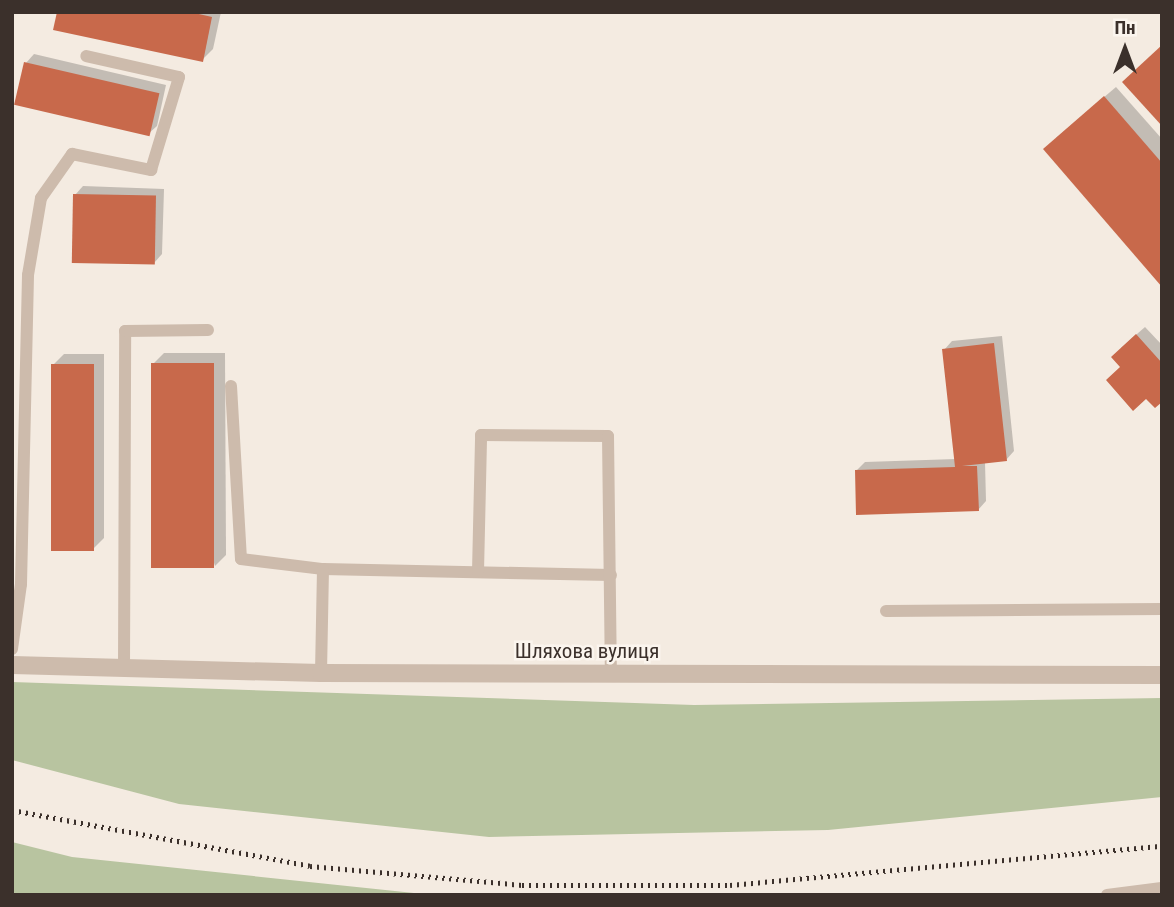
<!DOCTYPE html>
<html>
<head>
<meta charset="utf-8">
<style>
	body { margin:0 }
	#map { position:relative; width:1174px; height:907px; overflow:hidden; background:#f4ebe1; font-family:"Roboto Condensed",sans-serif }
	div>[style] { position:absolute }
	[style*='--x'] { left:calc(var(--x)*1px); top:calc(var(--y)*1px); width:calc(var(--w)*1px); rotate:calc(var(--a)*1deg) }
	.green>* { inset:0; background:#b8c4a0 }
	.shadow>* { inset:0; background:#0003 }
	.building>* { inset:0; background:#c8694b; transform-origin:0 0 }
	.lane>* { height:12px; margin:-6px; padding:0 6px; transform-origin:6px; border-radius:6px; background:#cdbbac }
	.street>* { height:18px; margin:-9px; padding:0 9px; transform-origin:9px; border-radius:9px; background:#cdbbac }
	.rail>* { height:5px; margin-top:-2.5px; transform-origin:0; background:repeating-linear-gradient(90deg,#3b302b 0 2px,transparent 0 7px) }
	span { translate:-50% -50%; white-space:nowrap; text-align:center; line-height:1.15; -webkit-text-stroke:5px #fbf5ee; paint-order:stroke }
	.street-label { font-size:21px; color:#3b302b }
	.frame { position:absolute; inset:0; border:14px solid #3b302b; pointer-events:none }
	.north { position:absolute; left:1090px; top:14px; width:70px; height:70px; -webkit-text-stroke:5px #fbf5ee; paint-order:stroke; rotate:0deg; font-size:19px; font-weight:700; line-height:28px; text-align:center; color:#3b302b }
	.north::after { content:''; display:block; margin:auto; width:24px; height:32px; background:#3b302b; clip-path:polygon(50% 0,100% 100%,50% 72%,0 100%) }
</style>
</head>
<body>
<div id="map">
	<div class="green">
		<i style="clip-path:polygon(12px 682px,694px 705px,1162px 698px,1162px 797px,828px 830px,489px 837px,179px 804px,12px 760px)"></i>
		<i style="clip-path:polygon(12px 842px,72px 857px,433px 895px,12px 895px)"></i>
	</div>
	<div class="shadow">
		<i style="clip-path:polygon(58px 12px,221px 12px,213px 49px,202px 60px)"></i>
		<i style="clip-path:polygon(34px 54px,166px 85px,157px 126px,148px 134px,26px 63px)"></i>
		<i style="clip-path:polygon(1116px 87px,1162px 139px,1162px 284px,1056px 138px)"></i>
		<i style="clip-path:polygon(83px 186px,164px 189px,162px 254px,154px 263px,75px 195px)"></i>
		<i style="clip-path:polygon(1145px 327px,1162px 345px,1162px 400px,1122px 367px,1121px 348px)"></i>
		<i style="clip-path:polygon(1002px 336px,1014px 451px,1006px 460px,985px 462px,986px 501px,978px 510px,857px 470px,865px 462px,956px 459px,944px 350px,952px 341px)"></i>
		<i style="clip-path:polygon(164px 353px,225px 353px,226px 555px,215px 566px,153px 364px)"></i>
		<i style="clip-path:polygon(64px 354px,104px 354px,104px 538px,93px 549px,53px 365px)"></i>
	</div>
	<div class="building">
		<i style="clip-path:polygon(57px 12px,190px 12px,212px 17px,203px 62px,53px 30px)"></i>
		<i style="clip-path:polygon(1162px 45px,1162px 126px,1122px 82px)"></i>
		<i style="left:24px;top:62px;width:139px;height:44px;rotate:13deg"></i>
		<i style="clip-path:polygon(1104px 96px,1162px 163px,1162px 287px,1043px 149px)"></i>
		<i style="left:73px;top:194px;width:83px;height:69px;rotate:1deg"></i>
		<i style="clip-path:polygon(1136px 334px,1162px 363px,1162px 402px,1155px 408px,1146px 399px,1133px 411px,1106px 380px,1120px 367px,1111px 357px)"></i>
		<i style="clip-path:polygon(994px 343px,1007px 461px,962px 466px,977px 466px,979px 511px,856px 515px,855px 470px,955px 467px,942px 349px)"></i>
		<i style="left:214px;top:363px;width:205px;height:63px;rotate:90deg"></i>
		<i style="left:51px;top:364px;width:43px;height:187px"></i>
	</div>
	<div class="lane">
		<i style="--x:231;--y:386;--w:173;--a:86.7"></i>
		<i style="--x:241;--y:559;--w:83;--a:7"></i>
		<i style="--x:323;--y:569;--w:288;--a:1.2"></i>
		<i style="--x:478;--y:572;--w:137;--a:-88.7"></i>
		<i style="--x:481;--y:435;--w:127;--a:0.5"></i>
		<i style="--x:608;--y:436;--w:238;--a:89.3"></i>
		<i style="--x:886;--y:611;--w:276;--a:-0.4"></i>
		<i style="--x:12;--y:649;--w:66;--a:-82.1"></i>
		<i style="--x:21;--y:584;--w:309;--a:-88.7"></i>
		<i style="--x:28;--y:275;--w:78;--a:-80.4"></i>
		<i style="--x:41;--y:198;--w:54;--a:-54.8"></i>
		<i style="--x:72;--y:154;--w:81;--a:11.4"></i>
		<i style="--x:151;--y:170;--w:97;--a:-73.2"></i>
		<i style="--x:179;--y:77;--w:95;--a:-167.3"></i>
		<i style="--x:124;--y:668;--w:337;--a:-89.8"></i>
		<i style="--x:125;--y:331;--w:83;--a:-0.7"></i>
		<i style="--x:321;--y:673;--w:104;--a:-88.9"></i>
		<i style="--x:1107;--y:895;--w:55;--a:-7.3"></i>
	</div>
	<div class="street">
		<i style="--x:12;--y:665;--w:309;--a:1.5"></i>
		<i style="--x:321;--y:673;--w:841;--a:0.14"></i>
	</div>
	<div class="rail">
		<i style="--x:12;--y:810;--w:303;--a:10.6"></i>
		<i style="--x:310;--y:866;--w:213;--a:5.1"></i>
		<i style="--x:522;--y:885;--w:208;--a:0"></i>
		<i style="--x:730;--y:885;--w:434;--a:-5.2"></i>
	</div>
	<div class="street-label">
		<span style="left:587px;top:651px">Шляхова вулиця</span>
	</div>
	<div class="frame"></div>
	<div class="north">Пн</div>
</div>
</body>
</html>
